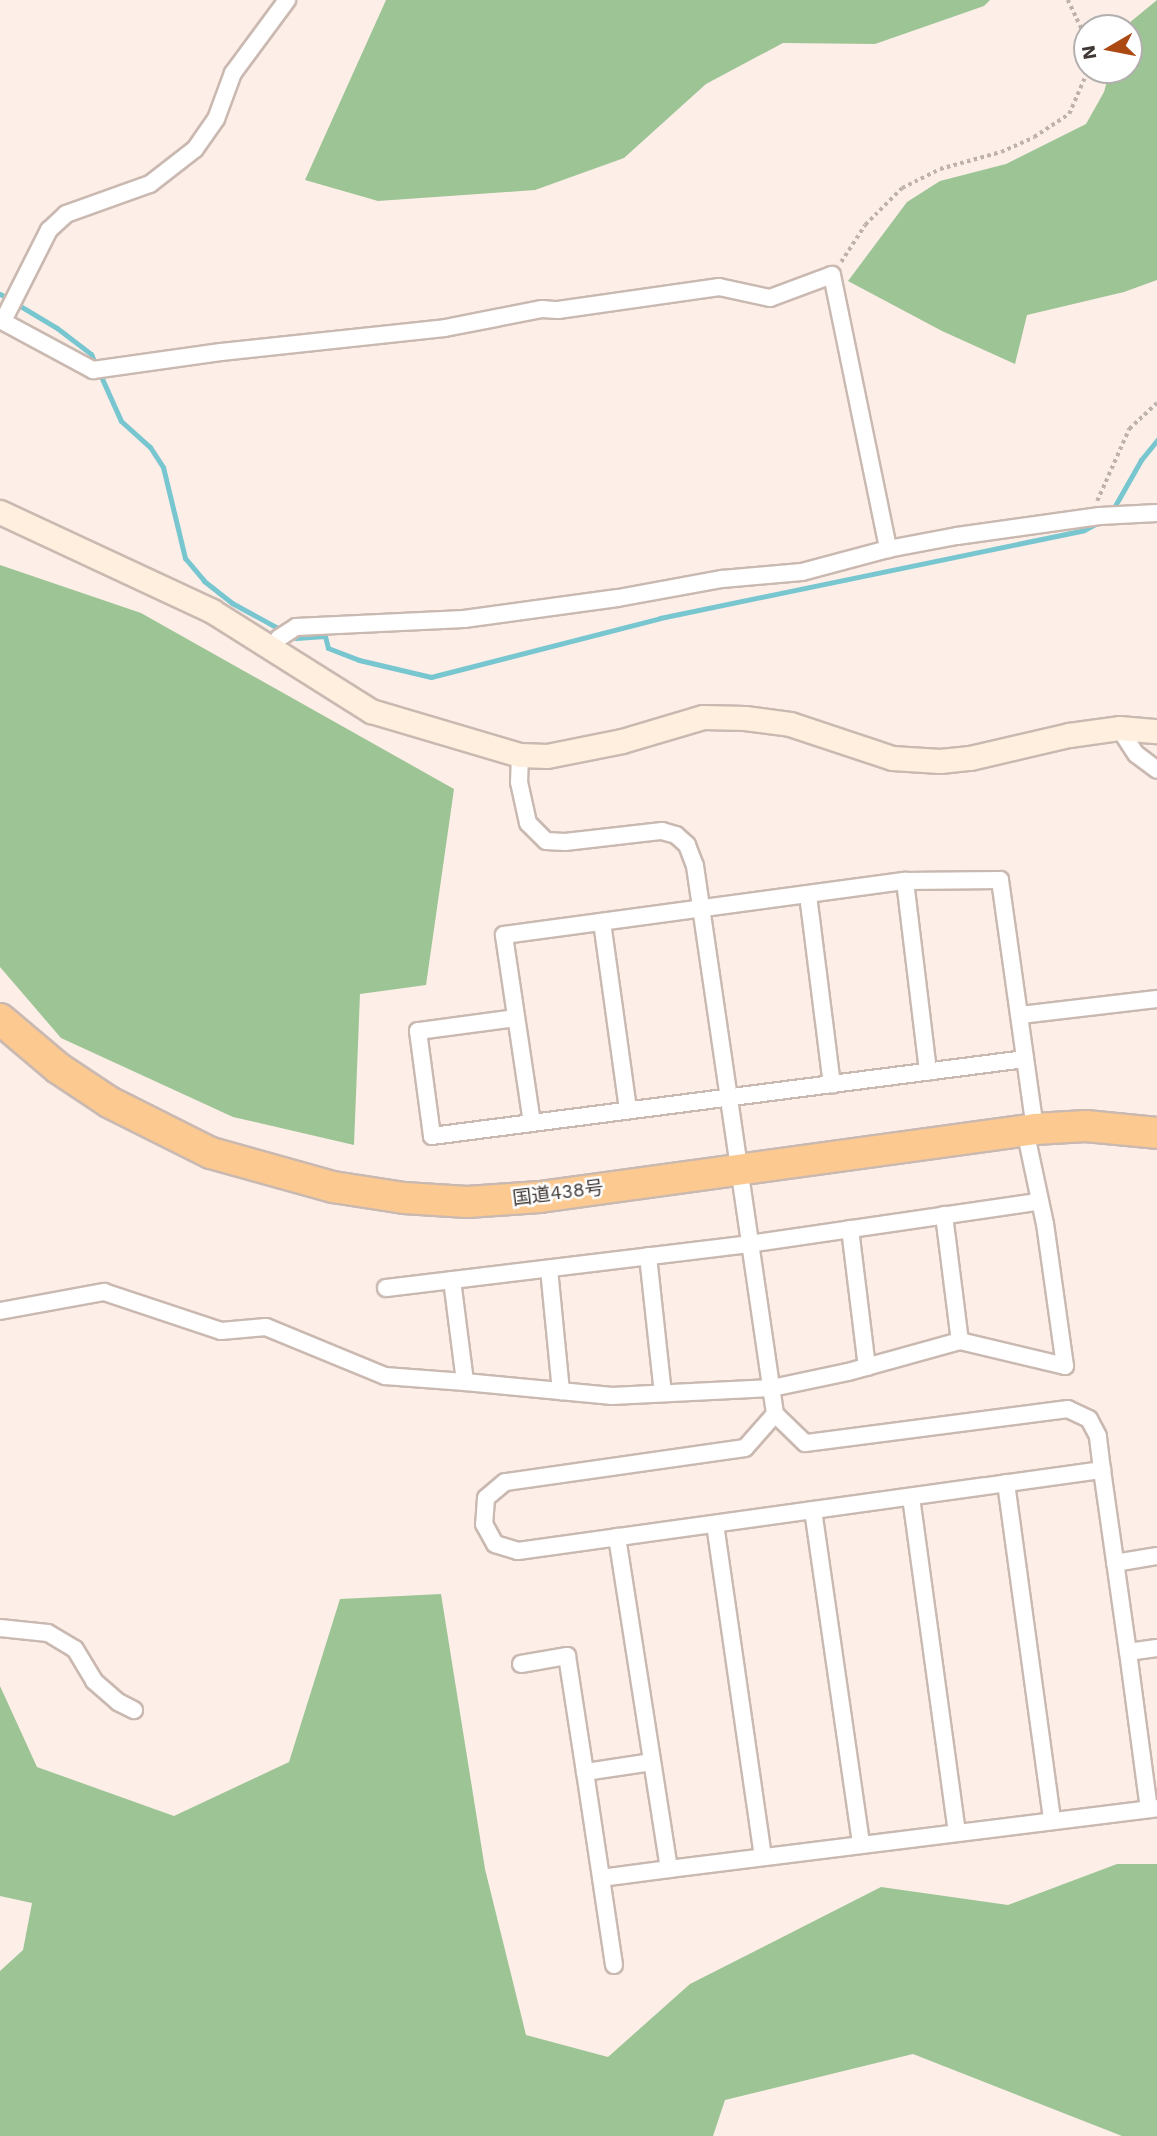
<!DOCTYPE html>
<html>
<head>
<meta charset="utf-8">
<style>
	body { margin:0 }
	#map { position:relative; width:1157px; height:2136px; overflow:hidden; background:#fdeee8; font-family:"Work Sans","Noto Sans JP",sans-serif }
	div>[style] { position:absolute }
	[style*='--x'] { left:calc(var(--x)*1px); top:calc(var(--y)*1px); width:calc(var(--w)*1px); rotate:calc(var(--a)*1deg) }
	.forest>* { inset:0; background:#9dc495 }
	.stream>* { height:5px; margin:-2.5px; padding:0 2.5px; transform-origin:2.5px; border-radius:2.5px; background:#78c6cf }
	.path>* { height:3.5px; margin-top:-1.75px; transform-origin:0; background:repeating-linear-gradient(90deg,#beb2ad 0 3.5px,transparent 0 7px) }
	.roads { filter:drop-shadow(2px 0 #cab9b1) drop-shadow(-2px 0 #cab9b1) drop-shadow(0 2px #cab9b1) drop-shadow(0 -2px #cab9b1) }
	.street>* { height:16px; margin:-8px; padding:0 8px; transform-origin:8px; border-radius:8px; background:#fff }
	.secondary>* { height:23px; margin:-11.5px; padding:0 11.5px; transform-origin:11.5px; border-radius:11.5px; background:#feefde }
	.highway>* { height:30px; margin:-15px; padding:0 15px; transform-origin:15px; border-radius:15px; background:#fcc990 }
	span { translate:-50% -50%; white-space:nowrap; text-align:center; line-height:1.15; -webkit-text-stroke:5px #fff; paint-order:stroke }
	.street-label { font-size:19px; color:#3f3835 }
	.north { position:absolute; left:1073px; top:14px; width:70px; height:70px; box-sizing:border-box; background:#fff; border:2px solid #b2afae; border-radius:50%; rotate:260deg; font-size:19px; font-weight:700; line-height:28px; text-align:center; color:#3f3835 }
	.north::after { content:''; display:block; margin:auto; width:24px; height:32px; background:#ac4913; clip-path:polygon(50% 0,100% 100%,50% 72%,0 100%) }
</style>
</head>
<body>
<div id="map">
	<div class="forest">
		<i style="clip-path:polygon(386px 0,990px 0,984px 6px,875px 44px,783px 43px,706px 84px,624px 158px,535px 190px,378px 201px,305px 180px)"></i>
		<i style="clip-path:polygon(1157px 0,1157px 280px,1124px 292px,1027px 315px,1015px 364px,942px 331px,848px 281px,907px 202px,940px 181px,1006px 164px,1086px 124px,1104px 92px,1110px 70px,1129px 70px,1129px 28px,1123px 28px)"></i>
		<i style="clip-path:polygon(0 565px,141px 613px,454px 789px,426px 985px,360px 994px,354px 1145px,233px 1117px,61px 1038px,0 967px)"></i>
		<i style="clip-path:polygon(441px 1594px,485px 1869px,526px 2035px,608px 2057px,690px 1984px,881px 1887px,1008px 1905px,1117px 1864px,1157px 1864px,1157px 2136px,1122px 2136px,913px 2054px,725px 2100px,713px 2136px,0 2136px,0 1971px,23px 1950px,32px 1903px,0 1896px,0 1686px,37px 1767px,174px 1816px,289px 1762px,340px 1599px)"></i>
	</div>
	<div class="stream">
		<i style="--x:0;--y:294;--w:66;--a:30.8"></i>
		<i style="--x:57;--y:328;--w:43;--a:37.4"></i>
		<i style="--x:91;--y:354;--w:73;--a:65.9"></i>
		<i style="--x:121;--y:421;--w:39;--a:42"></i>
		<i style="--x:150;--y:447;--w:24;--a:57"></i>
		<i style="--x:163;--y:467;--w:94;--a:76.4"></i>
		<i style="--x:185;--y:558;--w:30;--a:50"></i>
		<i style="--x:204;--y:581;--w:36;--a:38"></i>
		<i style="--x:232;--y:603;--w:73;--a:28.7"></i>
		<i style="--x:296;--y:638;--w:29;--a:-4"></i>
		<i style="--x:325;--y:636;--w:12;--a:76"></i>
		<i style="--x:328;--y:648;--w:33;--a:21"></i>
		<i style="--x:359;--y:660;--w:74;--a:13.3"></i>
		<i style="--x:431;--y:677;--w:236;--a:-14.4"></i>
		<i style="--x:660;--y:618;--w:433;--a:-11.7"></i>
		<i style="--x:1084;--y:530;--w:17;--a:-28"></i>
		<i style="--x:1112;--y:511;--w:59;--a:-60.4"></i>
		<i style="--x:1141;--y:460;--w:26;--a:-51"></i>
	</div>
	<div class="path">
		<i style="--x:1068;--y:0;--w:44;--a:64.6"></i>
		<i style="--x:841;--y:262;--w:44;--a:-57"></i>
		<i style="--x:865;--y:225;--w:52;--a:-45"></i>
		<i style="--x:902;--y:188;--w:42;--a:-26.6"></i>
		<i style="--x:940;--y:169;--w:63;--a:-15.6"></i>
		<i style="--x:1001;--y:152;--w:36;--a:-24"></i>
		<i style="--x:1034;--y:137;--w:42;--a:-33.3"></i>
		<i style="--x:1069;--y:114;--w:48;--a:-66.6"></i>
		<i style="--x:1097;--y:501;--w:79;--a:-66"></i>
		<i style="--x:1129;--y:429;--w:38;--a:-43"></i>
	</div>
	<div class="roads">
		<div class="street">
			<i style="--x:0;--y:320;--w:106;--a:28.3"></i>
			<i style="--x:93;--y:370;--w:129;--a:-8"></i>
			<i style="--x:221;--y:352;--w:225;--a:-6.1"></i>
			<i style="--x:445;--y:328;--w:99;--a:-11.1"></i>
			<i style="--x:542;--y:309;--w:16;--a:4"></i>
			<i style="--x:558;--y:310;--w:163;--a:-8.1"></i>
			<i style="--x:719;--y:287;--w:52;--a:12.2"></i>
			<i style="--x:770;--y:298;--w:66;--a:-20.4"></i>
			<i style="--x:832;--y:275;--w:280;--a:78.4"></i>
			<i style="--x:3;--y:321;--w:102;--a:-63.2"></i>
			<i style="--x:49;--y:230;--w:23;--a:-43"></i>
			<i style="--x:66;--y:214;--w:89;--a:-19.7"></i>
			<i style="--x:150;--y:184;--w:57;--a:-37.9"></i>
			<i style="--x:195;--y:149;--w:37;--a:-55"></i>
			<i style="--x:216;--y:119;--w:49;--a:-69.7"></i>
			<i style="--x:233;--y:73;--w:91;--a:-53.5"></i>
			<i style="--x:272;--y:647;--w:11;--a:-52"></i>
			<i style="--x:279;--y:638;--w:20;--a:-33"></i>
			<i style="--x:296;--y:627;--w:168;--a:-2.7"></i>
			<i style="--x:464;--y:619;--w:155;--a:-7.8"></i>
			<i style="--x:618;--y:598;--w:106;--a:-10.4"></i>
			<i style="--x:722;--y:579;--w:80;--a:-5"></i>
			<i style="--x:802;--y:572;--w:89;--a:-15"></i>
			<i style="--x:888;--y:549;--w:70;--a:-10.7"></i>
			<i style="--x:957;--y:536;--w:144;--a:-8"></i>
			<i style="--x:1100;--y:516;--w:57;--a:-3"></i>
			<i style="--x:1119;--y:728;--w:31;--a:57"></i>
			<i style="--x:1136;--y:754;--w:26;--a:37"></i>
			<i style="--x:520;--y:755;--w:27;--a:92"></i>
			<i style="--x:519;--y:782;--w:42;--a:77.6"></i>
			<i style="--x:528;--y:823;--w:25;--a:45"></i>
			<i style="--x:546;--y:841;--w:19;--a:3"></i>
			<i style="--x:565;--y:842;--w:98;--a:-6.5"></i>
			<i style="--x:662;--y:831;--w:15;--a:16"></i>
			<i style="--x:676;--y:835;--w:15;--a:42"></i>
			<i style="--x:687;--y:845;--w:22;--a:69"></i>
			<i style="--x:695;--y:866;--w:554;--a:81.69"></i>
			<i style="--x:775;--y:1414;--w:45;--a:131.4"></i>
			<i style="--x:745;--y:1448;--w:242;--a:171.9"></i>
			<i style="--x:505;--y:1482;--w:25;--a:140"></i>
			<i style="--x:486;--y:1498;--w:26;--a:94"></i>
			<i style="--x:484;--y:1524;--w:23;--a:61"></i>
			<i style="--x:495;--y:1544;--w:24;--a:17"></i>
			<i style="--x:518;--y:1551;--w:590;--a:-7.9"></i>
			<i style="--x:1102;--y:1470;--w:34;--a:-97"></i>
			<i style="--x:1098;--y:1436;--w:19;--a:-118"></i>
			<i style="--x:1089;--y:1419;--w:23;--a:-155"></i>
			<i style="--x:1068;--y:1409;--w:265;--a:172.6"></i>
			<i style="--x:805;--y:1443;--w:42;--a:-136"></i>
			<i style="--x:905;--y:881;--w:192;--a:83.1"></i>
			<i style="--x:808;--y:895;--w:191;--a:82.8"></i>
			<i style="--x:602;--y:922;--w:190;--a:82.1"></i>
			<i style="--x:1020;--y:1015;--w:138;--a:-6.7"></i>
			<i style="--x:516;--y:1018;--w:99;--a:172.4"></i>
			<i style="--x:418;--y:1031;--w:106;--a:82.4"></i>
			<i style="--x:432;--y:1136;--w:598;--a:-7.4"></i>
			<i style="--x:532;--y:1123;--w:190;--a:-98.5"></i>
			<i style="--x:504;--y:935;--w:405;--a:-7.7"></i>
			<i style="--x:905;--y:881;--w:95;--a:-0.6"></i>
			<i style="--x:1000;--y:880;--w:251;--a:82"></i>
			<i style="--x:944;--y:1215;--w:127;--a:82.8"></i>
			<i style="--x:850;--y:1229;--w:139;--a:83"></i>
			<i style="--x:648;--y:1256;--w:138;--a:83.8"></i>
			<i style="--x:549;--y:1269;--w:123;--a:84.4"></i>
			<i style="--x:452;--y:1280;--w:103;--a:82.7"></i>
			<i style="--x:465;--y:1382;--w:148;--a:5.4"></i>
			<i style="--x:612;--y:1396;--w:160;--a:-2.9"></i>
			<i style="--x:772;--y:1388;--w:78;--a:-11.9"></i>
			<i style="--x:848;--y:1372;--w:116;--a:-15.5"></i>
			<i style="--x:960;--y:1341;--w:108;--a:13.4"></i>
			<i style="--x:1065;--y:1366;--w:143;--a:-98"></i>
			<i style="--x:1045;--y:1224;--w:96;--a:-102"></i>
			<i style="--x:386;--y:1288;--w:366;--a:-6.9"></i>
			<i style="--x:749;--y:1244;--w:292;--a:-8.3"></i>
			<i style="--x:0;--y:1311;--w:106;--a:-10.4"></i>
			<i style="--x:104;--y:1292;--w:123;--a:18.4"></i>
			<i style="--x:221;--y:1331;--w:45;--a:-5.1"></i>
			<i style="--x:266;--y:1327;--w:129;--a:22.4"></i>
			<i style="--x:385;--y:1376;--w:80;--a:4.3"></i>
			<i style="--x:1102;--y:1470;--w:184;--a:81.9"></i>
			<i style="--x:1128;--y:1652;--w:29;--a:-8"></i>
			<i style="--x:1006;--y:1483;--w:341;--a:82.2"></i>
			<i style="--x:911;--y:1497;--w:339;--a:82.2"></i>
			<i style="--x:813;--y:1510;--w:338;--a:81.8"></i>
			<i style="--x:715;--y:1524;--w:336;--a:81.8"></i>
			<i style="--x:617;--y:1537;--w:336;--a:81.1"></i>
			<i style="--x:669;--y:1869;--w:492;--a:-7.1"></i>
			<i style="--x:1115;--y:1563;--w:43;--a:-9.5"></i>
			<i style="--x:0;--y:1628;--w:48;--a:5.9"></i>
			<i style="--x:48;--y:1633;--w:31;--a:31"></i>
			<i style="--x:75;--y:1649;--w:37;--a:59"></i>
			<i style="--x:94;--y:1681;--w:32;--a:41"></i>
			<i style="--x:118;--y:1702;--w:18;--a:27"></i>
			<i style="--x:1128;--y:1652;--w:158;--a:82.4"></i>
			<i style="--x:521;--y:1664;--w:47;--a:-9.9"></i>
			<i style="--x:567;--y:1656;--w:117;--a:81.2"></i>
			<i style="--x:652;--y:1762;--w:68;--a:171.5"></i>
			<i style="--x:585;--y:1772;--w:107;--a:81.4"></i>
			<i style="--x:601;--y:1878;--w:69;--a:-7.5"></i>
			<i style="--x:601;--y:1878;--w:88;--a:81.5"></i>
		</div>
		<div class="secondary">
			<i style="--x:0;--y:512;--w:234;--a:25"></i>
			<i style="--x:212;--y:611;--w:188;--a:32.2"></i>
			<i style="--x:371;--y:711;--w:155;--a:16.5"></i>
			<i style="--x:520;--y:755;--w:27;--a:2"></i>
			<i style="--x:547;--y:756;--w:76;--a:-11.3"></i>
			<i style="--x:622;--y:741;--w:84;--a:-16.5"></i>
			<i style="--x:703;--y:717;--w:42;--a:1.4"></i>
			<i style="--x:745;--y:718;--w:45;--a:7.6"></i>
			<i style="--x:790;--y:724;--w:108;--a:18.4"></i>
			<i style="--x:892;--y:758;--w:48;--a:3.6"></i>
			<i style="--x:940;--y:761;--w:30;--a:-6"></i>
			<i style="--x:970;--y:758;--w:102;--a:-13.1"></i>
			<i style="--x:1069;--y:735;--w:50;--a:-8"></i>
			<i style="--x:1119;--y:728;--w:38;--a:5"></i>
		</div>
		<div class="highway">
			<i style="--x:0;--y:1019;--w:76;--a:40.2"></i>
			<i style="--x:58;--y:1068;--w:61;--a:33.7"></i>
			<i style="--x:109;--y:1102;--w:114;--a:26.6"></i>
			<i style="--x:211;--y:1153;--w:127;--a:15.6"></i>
			<i style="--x:333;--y:1187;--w:72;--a:8.8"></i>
			<i style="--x:404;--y:1198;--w:63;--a:3.6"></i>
			<i style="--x:467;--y:1202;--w:73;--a:-3.9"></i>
			<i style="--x:540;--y:1197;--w:500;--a:-7.8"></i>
			<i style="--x:1035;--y:1129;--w:51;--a:-3.4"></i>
			<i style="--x:1086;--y:1126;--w:71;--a:5.6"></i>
		</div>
	</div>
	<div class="street-label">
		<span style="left:558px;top:1193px;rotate:-7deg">国道438号</span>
	</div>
	<div class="north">N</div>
</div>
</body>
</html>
